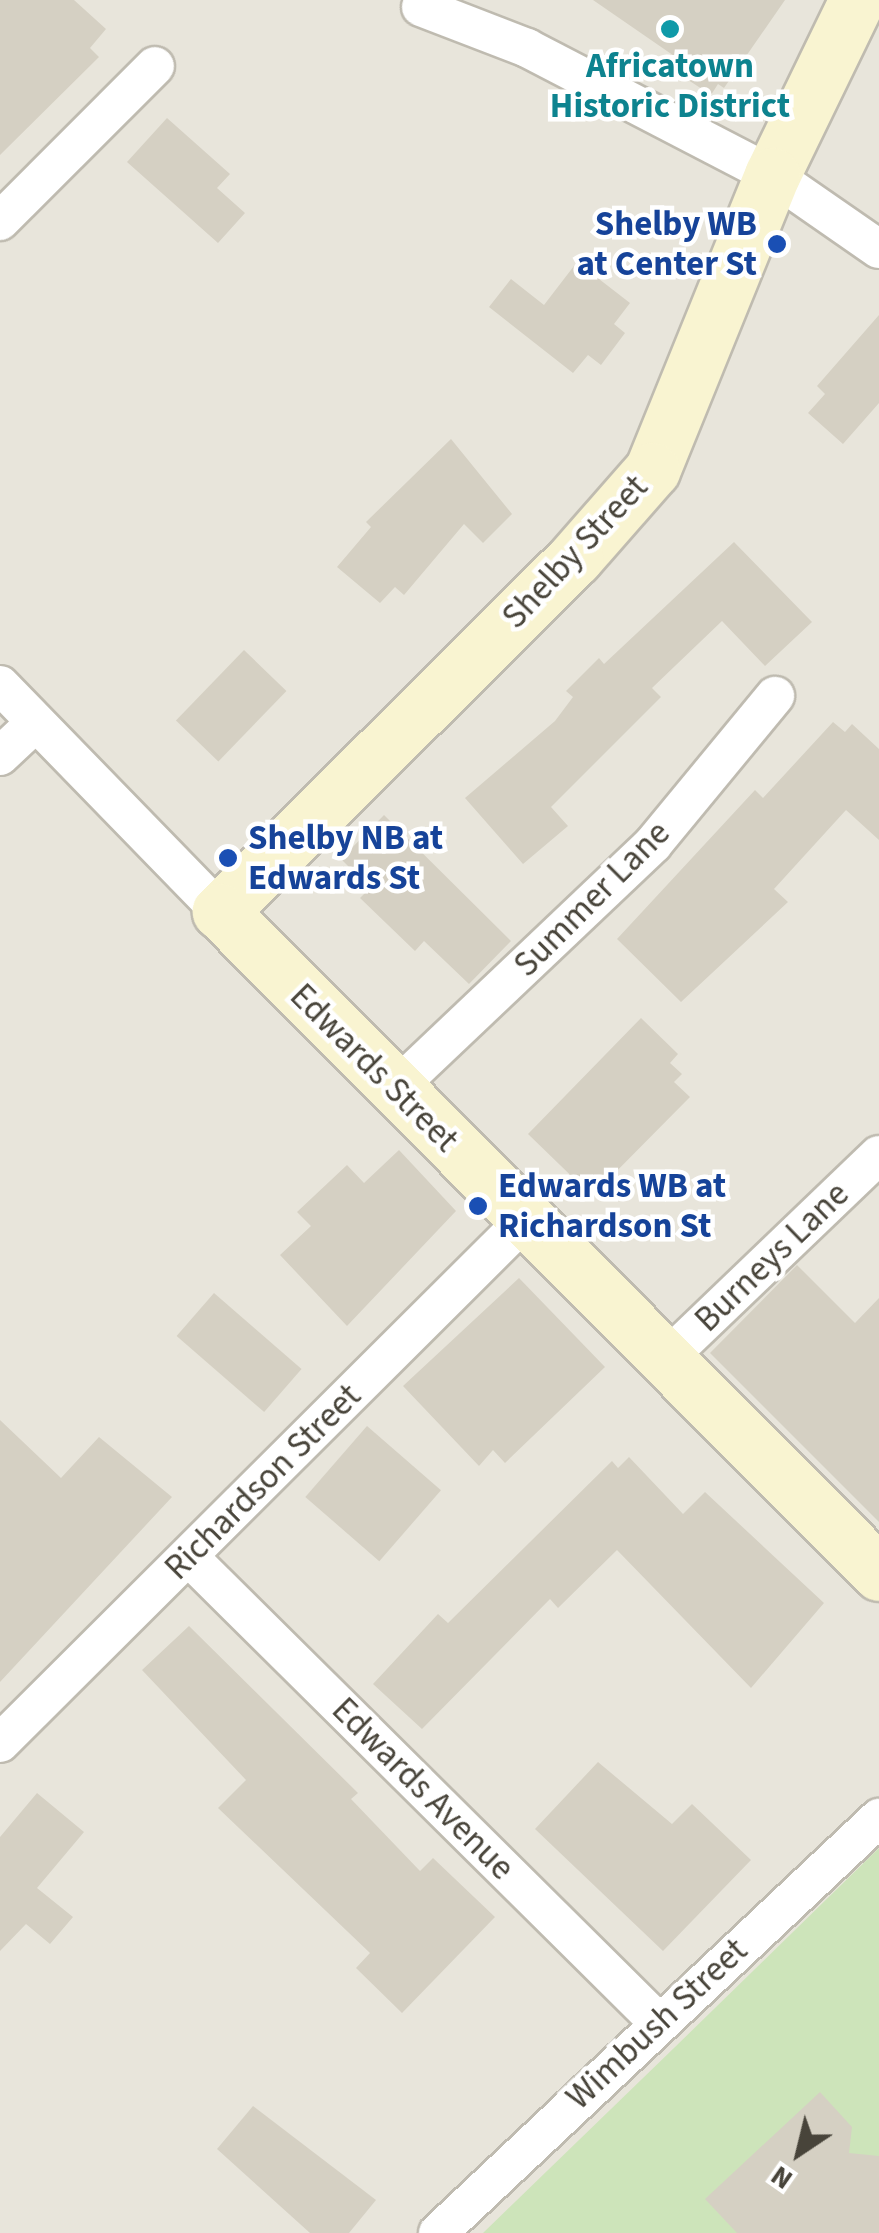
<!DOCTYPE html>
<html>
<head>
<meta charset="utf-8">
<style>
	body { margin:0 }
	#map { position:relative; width:879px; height:2233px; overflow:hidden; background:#f4f3ec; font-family:"Source Sans 3",sans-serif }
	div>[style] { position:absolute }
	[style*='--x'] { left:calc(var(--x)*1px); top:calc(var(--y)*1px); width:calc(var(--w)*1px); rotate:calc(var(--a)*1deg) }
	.residential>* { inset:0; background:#e8e5db; transform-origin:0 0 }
	.green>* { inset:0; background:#cde4ba }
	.building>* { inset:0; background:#d5d0c3; transform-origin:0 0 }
	.roads { filter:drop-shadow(2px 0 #bfbbb0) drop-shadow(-2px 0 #bfbbb0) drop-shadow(0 2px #bfbbb0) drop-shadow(0 -2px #bfbbb0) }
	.street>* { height:38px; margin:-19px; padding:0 19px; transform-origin:19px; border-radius:19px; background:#fff }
	.secondary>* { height:55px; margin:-27.5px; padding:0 27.5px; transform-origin:27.5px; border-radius:27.5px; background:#f9f4d1 }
	.dots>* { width:28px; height:28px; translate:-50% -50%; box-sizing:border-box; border:5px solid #fff; border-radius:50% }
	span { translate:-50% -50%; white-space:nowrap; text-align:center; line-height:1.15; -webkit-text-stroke:9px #fff; paint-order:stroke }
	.culture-label { font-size:35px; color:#0d838f; font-weight:700 }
	.transit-label { font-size:35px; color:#164399; font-weight:700 }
	.right { translate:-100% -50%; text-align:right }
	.left { translate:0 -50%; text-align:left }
	.street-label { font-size:35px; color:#48443a }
	.north { position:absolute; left:749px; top:2103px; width:100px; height:100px; -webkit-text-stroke:8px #fff; paint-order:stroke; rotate:215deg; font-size:28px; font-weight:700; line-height:40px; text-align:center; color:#48443a }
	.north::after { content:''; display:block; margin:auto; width:35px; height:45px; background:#48443a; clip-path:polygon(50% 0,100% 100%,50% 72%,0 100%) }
</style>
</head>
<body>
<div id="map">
	<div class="residential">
		<i style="left:0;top:0;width:879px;height:2233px"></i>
	</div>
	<div class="green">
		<i style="clip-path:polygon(879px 1848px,879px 2233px,483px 2233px,674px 2048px)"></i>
	</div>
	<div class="building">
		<i style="clip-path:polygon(0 0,74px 0,106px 29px,90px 48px,99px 57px,0 155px)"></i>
		<i style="clip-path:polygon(593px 0,785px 0,724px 88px,718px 84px,711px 95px,673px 70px,680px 60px)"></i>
		<i style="clip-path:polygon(167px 118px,230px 174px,217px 188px,245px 213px,218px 243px,127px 162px)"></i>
		<i style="clip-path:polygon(577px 262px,630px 303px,614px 324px,625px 333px,601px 365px,588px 355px,573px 373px,489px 307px,511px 279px,544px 305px)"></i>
		<i style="clip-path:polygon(879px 315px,879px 403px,843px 444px,808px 413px,825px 394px,817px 386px)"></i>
		<i style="clip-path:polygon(451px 439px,512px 514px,483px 543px,464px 524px,404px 595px,395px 587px,380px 603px,337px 567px,371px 527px,366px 522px)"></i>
		<i style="clip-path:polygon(734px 542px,812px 622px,765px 666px,722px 621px,652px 688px,661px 697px,551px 807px,568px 826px,523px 864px,465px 798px,555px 721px,573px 697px,566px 691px,599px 658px,604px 664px)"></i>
		<i style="left:244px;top:650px;width:59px;height:98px;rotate:44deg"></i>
		<i style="clip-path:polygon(833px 722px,845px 732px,852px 724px,879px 749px,879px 840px,846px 810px,774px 889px,788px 902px,681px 1002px,617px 939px,755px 790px,763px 798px)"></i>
		<i style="clip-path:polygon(384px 815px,511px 941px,469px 984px,424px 941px,415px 951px,360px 898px,370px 888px,341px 859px)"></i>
		<i style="clip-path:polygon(641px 1018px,678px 1054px,670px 1063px,682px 1074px,674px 1082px,690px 1097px,592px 1196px,528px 1134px)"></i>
		<i style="clip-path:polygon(399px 1150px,456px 1211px,347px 1326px,280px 1255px,311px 1226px,297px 1212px,347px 1165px,364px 1183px)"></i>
		<i style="clip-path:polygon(797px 1265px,855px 1323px,879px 1298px,879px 1522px,710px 1353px)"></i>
		<i style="clip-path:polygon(519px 1278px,605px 1367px,505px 1463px,493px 1450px,479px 1466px,403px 1386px)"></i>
		<i style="left:214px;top:1293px;width:116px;height:57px;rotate:41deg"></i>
		<i style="clip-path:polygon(0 1420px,61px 1478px,99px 1437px,172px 1497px,0 1682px)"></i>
		<i style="left:367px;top:1426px;width:98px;height:94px;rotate:41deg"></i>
		<i style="clip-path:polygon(629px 1457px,683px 1514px,705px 1492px,824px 1603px,751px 1688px,617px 1550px,558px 1608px,550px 1599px,422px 1729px,373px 1684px,438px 1614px,448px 1623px,612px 1461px,618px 1468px)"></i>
		<i style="clip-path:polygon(189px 1626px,358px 1793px,351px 1799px,420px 1871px,433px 1858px,495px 1917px,402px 2013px,356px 1968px,370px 1953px,218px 1808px,246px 1780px,142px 1670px)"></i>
		<i style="clip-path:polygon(598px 1762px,672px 1824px,692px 1804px,751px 1860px,663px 1951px,535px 1829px)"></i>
		<i style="clip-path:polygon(37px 1793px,84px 1832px,37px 1888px,73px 1917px,50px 1944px,26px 1924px,0 1951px,0 1837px)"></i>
		<i style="clip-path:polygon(820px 2092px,852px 2127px,849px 2153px,879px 2156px,879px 2233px,737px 2233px,705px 2199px)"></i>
		<i style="clip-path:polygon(253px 2106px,376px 2200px,349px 2233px,310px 2233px,217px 2149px)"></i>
	</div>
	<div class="roads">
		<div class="street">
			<i style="--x:421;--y:7;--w:114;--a:21.1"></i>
			<i style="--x:527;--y:48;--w:276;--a:27.4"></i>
			<i style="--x:772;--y:175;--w:130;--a:34.7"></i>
			<i style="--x:0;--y:221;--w:219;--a:-45"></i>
			<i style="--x:0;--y:685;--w:315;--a:45.8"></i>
			<i style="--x:0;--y:756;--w:48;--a:-43.3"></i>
			<i style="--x:395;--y:1089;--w:356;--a:-43.5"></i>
			<i style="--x:653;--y:844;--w:192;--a:-50.5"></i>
			<i style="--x:665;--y:1360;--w:296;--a:-43.8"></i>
			<i style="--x:189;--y:1557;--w:659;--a:44.75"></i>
			<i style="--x:0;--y:1743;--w:741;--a:-44.89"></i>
			<i style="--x:438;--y:2233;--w:606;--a:-43.26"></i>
		</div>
		<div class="secondary">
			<i style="--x:857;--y:0;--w:195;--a:115.9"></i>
			<i style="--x:772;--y:175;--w:318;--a:112.1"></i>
			<i style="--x:652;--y:470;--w:117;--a:131.2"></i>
			<i style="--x:575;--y:558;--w:501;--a:135.16"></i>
			<i style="--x:220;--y:911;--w:934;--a:45.13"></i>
		</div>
	</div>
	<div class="dots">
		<i style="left:670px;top:29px;background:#0f9aa8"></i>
		<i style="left:777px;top:244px;background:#1a4fb4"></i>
		<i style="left:228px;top:858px;background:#1a4fb4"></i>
		<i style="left:478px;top:1206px;background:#1a4fb4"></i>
	</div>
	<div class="culture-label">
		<span style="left:670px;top:86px">Africatown<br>Historic District</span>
	</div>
	<div class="transit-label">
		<span class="right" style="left:757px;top:244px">Shelby WB<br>at Center St</span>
		<span class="left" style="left:248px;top:858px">Shelby NB at<br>Edwards St</span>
		<span class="left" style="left:498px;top:1206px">Edwards WB at<br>Richardson St</span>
	</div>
	<div class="street-label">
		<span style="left:575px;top:552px;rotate:-47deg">Shelby Street</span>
		<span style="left:592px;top:899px;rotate:-45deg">Summer Lane</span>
		<span style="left:374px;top:1068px;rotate:45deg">Edwards Street</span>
		<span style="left:772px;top:1257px;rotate:-44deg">Burneys Lane</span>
		<span style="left:263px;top:1482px;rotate:-45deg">Richardson Street</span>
		<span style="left:423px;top:1789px;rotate:45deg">Edwards Avenue</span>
		<span style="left:657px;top:2024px;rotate:-43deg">Wimbush Street</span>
	</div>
	<div class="north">N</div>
</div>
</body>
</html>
